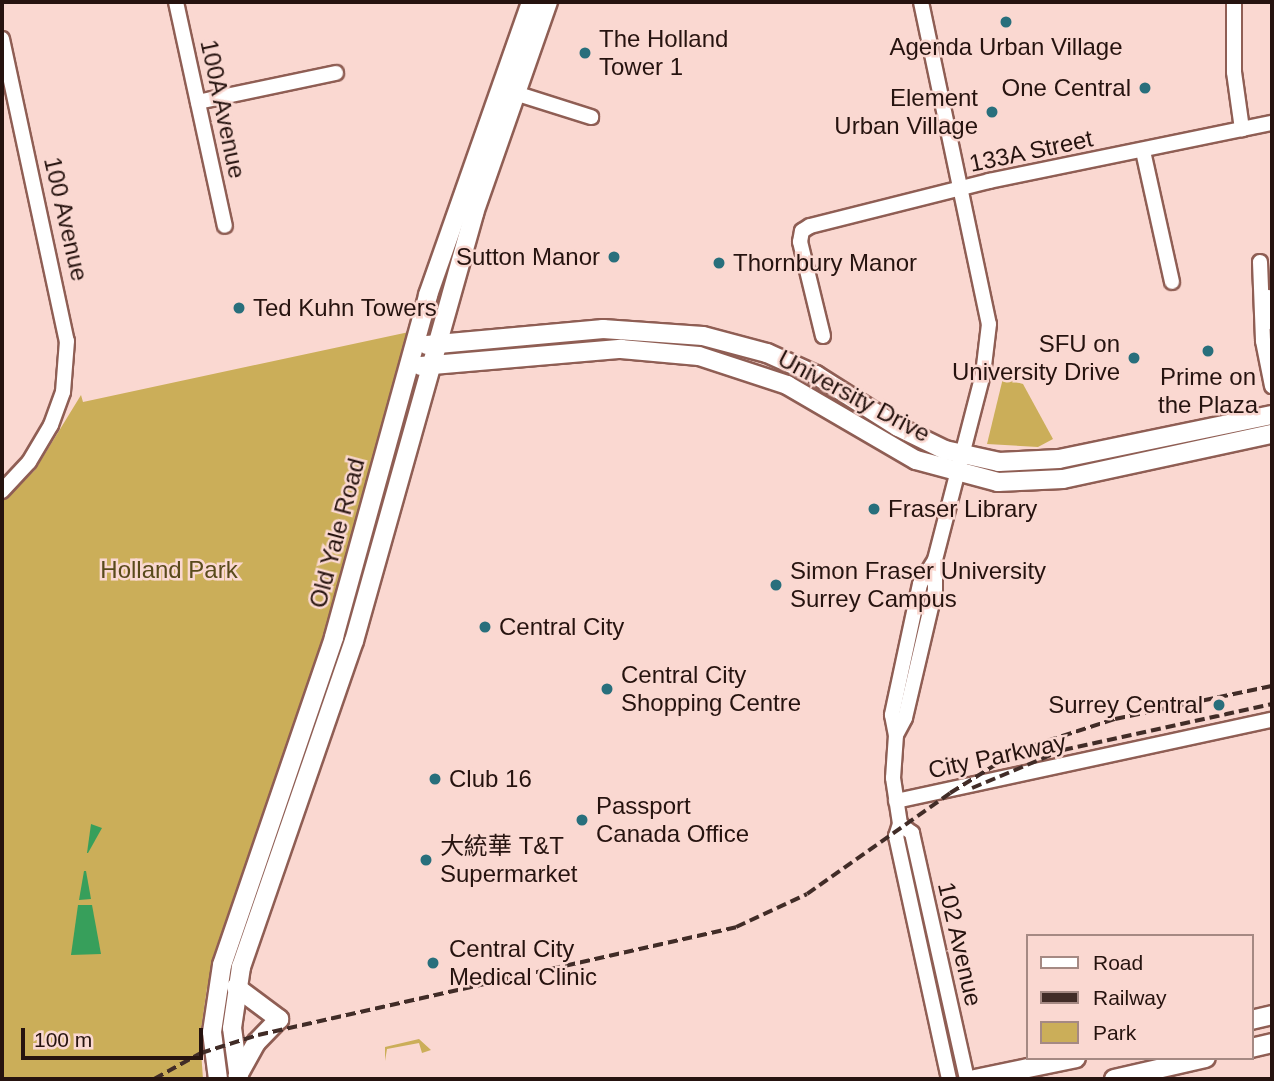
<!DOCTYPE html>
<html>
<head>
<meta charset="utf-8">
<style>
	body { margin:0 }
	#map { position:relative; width:1274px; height:1081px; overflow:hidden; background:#fad8d1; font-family:Helvetica,"Noto Sans SC",sans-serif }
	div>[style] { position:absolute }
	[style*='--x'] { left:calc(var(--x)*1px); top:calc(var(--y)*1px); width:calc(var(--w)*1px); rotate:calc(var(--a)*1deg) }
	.green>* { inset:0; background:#cbae59 }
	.water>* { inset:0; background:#379f5b }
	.roads { filter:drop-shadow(2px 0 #8f5e54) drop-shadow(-2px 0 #8f5e54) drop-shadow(0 2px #8f5e54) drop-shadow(0 -2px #8f5e54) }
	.minor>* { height:14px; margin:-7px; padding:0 7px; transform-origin:7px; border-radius:7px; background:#fff }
	.major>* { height:18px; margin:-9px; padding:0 9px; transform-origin:9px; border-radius:9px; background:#fff }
	.rail>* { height:3.5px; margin-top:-1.75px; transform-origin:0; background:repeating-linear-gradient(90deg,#412c27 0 10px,transparent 0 15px) }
	.dots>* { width:19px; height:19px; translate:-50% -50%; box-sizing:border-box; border:4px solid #fad8d1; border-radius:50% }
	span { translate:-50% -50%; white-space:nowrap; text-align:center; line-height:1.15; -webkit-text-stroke:5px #fad8d1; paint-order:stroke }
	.poi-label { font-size:24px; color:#26130f }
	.left { translate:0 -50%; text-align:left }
	.right { translate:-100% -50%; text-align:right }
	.street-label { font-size:24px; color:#26130f }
	.park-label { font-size:24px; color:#594a1b }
	.frame { position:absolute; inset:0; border:4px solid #26130f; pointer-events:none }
	.legend { position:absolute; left:1026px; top:934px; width:228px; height:126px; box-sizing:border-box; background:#fad8d1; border:2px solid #a58983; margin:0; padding:9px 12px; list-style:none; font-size:21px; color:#26130f }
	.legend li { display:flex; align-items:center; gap:14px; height:35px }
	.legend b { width:35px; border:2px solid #a58983 }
	.scale { position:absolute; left:21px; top:1028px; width:182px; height:32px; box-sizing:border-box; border:4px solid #26130f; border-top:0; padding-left:9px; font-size:21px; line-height:24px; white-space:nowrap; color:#26130f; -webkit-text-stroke:5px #fad8d1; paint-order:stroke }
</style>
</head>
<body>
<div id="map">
	<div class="green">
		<i style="clip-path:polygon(409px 332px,323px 648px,207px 988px,200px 1037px,203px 1079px,2px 1079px,2px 502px,35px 470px,81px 395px,83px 402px)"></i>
		<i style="clip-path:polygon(1003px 378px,1023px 384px,1053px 439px,1038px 447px,987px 444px)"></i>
		<i style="clip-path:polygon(419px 1039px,431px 1050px,422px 1053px,419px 1043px,387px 1049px,385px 1061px,385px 1047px)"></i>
	</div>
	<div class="water">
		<i style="clip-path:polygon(91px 824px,102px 828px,88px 853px,87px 853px)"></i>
		<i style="clip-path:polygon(84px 871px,86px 871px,91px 899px,79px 900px)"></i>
		<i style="clip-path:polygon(78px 905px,92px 905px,101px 954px,71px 955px)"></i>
	</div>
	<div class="roads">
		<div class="minor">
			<i style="--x:176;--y:2;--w:229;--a:77.7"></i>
			<i style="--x:921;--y:2;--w:329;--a:78.1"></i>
			<i style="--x:989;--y:324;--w:50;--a:96.8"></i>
			<i style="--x:983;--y:374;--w:192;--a:104.5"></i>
			<i style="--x:935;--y:560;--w:28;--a:122"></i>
			<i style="--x:920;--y:584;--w:134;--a:102.1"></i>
			<i style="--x:892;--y:715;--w:20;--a:79"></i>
			<i style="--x:896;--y:735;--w:43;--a:94"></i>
			<i style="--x:893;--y:778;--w:47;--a:81.3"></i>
			<i style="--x:900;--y:824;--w:13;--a:108"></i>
			<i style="--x:896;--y:836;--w:249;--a:77.7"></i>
			<i style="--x:1234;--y:2;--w:70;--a:90"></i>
			<i style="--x:1234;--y:72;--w:58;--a:82"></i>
			<i style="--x:2;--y:39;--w:309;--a:77.9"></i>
			<i style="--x:67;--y:341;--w:51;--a:94.5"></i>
			<i style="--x:63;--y:392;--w:35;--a:110"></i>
			<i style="--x:51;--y:425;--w:43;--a:120.7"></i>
			<i style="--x:29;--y:462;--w:40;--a:133"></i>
			<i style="--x:514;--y:86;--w:7;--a:82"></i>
			<i style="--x:515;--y:93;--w:80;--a:17.5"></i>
			<i style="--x:198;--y:102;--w:141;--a:-11.9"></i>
			<i style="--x:1143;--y:151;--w:134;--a:77.5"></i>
			<i style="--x:1260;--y:262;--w:79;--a:87.8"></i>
			<i style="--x:1263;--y:341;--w:46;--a:78.7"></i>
			<i style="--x:1268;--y:297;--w:26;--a:81"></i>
			<i style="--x:823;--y:336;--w:97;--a:-103.7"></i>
			<i style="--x:800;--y:242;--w:11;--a:-80"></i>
			<i style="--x:802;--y:231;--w:9;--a:-32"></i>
			<i style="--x:810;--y:226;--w:185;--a:-14.1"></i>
			<i style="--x:989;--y:181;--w:289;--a:-11.6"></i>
			<i style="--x:896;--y:735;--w:19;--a:-62"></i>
			<i style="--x:905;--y:718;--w:131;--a:-76.8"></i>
			<i style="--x:935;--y:590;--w:29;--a:-90"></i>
			<i style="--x:896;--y:801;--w:385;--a:-12.2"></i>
			<i style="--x:900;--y:824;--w:15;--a:37"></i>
			<i style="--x:912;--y:833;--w:252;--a:77.4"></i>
		</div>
		<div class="major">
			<i style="--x:427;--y:345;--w:177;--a:-5.2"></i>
			<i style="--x:603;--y:329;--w:100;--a:4"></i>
			<i style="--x:703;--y:336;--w:66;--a:14.9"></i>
			<i style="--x:767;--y:353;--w:54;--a:24.2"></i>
			<i style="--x:816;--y:375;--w:97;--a:32.4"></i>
			<i style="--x:898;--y:427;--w:52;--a:26.1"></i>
			<i style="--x:945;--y:450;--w:55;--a:12.5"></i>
			<i style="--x:999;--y:462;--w:60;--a:-2.9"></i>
			<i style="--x:1059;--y:459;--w:217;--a:-11.7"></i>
			<i style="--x:421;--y:366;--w:201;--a:-4.9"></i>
			<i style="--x:621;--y:349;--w:78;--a:5.1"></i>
			<i style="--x:699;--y:356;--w:93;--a:18.2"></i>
			<i style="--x:787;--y:385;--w:149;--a:30.2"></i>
			<i style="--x:916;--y:460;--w:85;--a:15"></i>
			<i style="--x:998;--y:482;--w:65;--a:-2.6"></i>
			<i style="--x:1063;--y:479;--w:214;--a:-12.2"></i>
			<i style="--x:236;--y:987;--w:54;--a:36.7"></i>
			<i style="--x:279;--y:1019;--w:33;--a:134"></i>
			<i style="--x:256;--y:1043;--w:38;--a:119"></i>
			<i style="--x:1251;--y:1020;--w:22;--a:-13"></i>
			<i style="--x:1251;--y:1048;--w:22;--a:-13"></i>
			<i style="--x:218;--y:1079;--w:47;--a:-97.3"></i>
			<i style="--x:212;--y:1032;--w:68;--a:-81.5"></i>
			<i style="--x:222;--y:965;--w:347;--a:-71.1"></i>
			<i style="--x:334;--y:637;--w:355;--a:-74.6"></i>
			<i style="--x:428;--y:295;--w:311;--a:-70.6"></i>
			<i style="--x:239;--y:1079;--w:51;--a:-97.8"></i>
			<i style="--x:232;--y:1028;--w:62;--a:-81.6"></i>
			<i style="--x:241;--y:967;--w:345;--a:-70.9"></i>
			<i style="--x:354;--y:641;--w:445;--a:-74.3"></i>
			<i style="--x:474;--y:213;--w:224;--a:-70.7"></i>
			<i style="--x:975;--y:1079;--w:103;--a:-11.7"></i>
			<i style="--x:1114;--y:1079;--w:94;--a:-12.9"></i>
		</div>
	</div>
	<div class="rail">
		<i style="--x:972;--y:788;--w:99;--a:-22.7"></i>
		<i style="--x:1063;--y:750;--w:214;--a:-12.4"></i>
		<i style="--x:154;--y:1079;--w:54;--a:-29"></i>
		<i style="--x:201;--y:1053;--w:60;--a:-17.5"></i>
		<i style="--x:258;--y:1035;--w:490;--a:-12.7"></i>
		<i style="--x:736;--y:927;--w:78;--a:-24.9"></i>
		<i style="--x:807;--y:894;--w:175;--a:-35.2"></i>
		<i style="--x:950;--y:793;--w:81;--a:-31.9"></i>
		<i style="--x:1019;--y:750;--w:101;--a:-17.9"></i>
		<i style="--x:1115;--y:719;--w:160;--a:-11.9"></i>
	</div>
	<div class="dots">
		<i style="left:1006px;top:22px;background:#286f7c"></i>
		<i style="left:585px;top:53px;background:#286f7c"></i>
		<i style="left:1145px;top:88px;background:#286f7c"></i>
		<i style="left:992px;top:112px;background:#286f7c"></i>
		<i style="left:614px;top:257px;background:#286f7c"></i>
		<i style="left:719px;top:263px;background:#286f7c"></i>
		<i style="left:239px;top:308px;background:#286f7c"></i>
		<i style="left:1208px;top:351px;background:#286f7c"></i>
		<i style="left:1134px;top:358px;background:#286f7c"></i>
		<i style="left:874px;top:509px;background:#286f7c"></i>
		<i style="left:776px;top:585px;background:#286f7c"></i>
		<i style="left:485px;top:627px;background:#286f7c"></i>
		<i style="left:607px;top:689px;background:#286f7c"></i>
		<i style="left:1219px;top:705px;background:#286f7c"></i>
		<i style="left:435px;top:779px;background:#286f7c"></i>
		<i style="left:582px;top:820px;background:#286f7c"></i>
		<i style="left:426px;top:860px;background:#286f7c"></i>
		<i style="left:433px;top:963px;background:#286f7c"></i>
	</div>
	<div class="poi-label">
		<span class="left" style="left:599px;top:53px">The Holland<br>Tower 1</span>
		<span style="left:1006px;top:47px">Agenda Urban Village</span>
		<span class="right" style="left:1131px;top:88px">One Central</span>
		<span class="right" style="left:978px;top:112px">Element<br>Urban Village</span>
		<span class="right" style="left:600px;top:257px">Sutton Manor</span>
		<span class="left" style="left:733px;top:263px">Thornbury Manor</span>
		<span class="left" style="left:253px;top:308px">Ted Kuhn Towers</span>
		<span class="right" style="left:1120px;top:358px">SFU on<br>University Drive</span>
		<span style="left:1208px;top:391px">Prime on<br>the Plaza</span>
		<span class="left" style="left:888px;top:509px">Fraser Library</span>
		<span class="left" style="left:790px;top:585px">Simon Fraser University<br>Surrey Campus</span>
		<span class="left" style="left:499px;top:627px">Central City</span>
		<span class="left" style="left:621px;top:689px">Central City<br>Shopping Centre</span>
		<span class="right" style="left:1203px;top:705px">Surrey Central</span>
		<span class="left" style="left:449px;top:779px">Club 16</span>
		<span class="left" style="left:596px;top:820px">Passport<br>Canada Office</span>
		<span class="left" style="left:440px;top:860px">大統華 T&amp;T<br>Supermarket</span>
		<span class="left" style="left:449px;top:963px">Central City<br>Medical Clinic</span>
	</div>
	<div class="street-label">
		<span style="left:223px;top:109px;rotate:78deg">100A Avenue</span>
		<span style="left:1031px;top:151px;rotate:-12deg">133A Street</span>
		<span style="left:66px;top:219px;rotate:77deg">100 Avenue</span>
		<span style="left:854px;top:396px;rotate:28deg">University Drive</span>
		<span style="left:337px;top:533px;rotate:-75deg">Old Yale Road</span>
		<span style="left:997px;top:756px;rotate:-12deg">City Parkway</span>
		<span style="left:960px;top:944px;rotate:77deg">102 Avenue</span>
	</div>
	<div class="park-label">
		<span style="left:169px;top:570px">Holland Park</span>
	</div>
	<div class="frame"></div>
	<ul class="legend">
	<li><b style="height:9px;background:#fff"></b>Road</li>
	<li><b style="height:9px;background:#412c27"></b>Railway</li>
	<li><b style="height:19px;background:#cbae59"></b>Park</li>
	</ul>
	<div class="scale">100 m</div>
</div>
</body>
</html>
